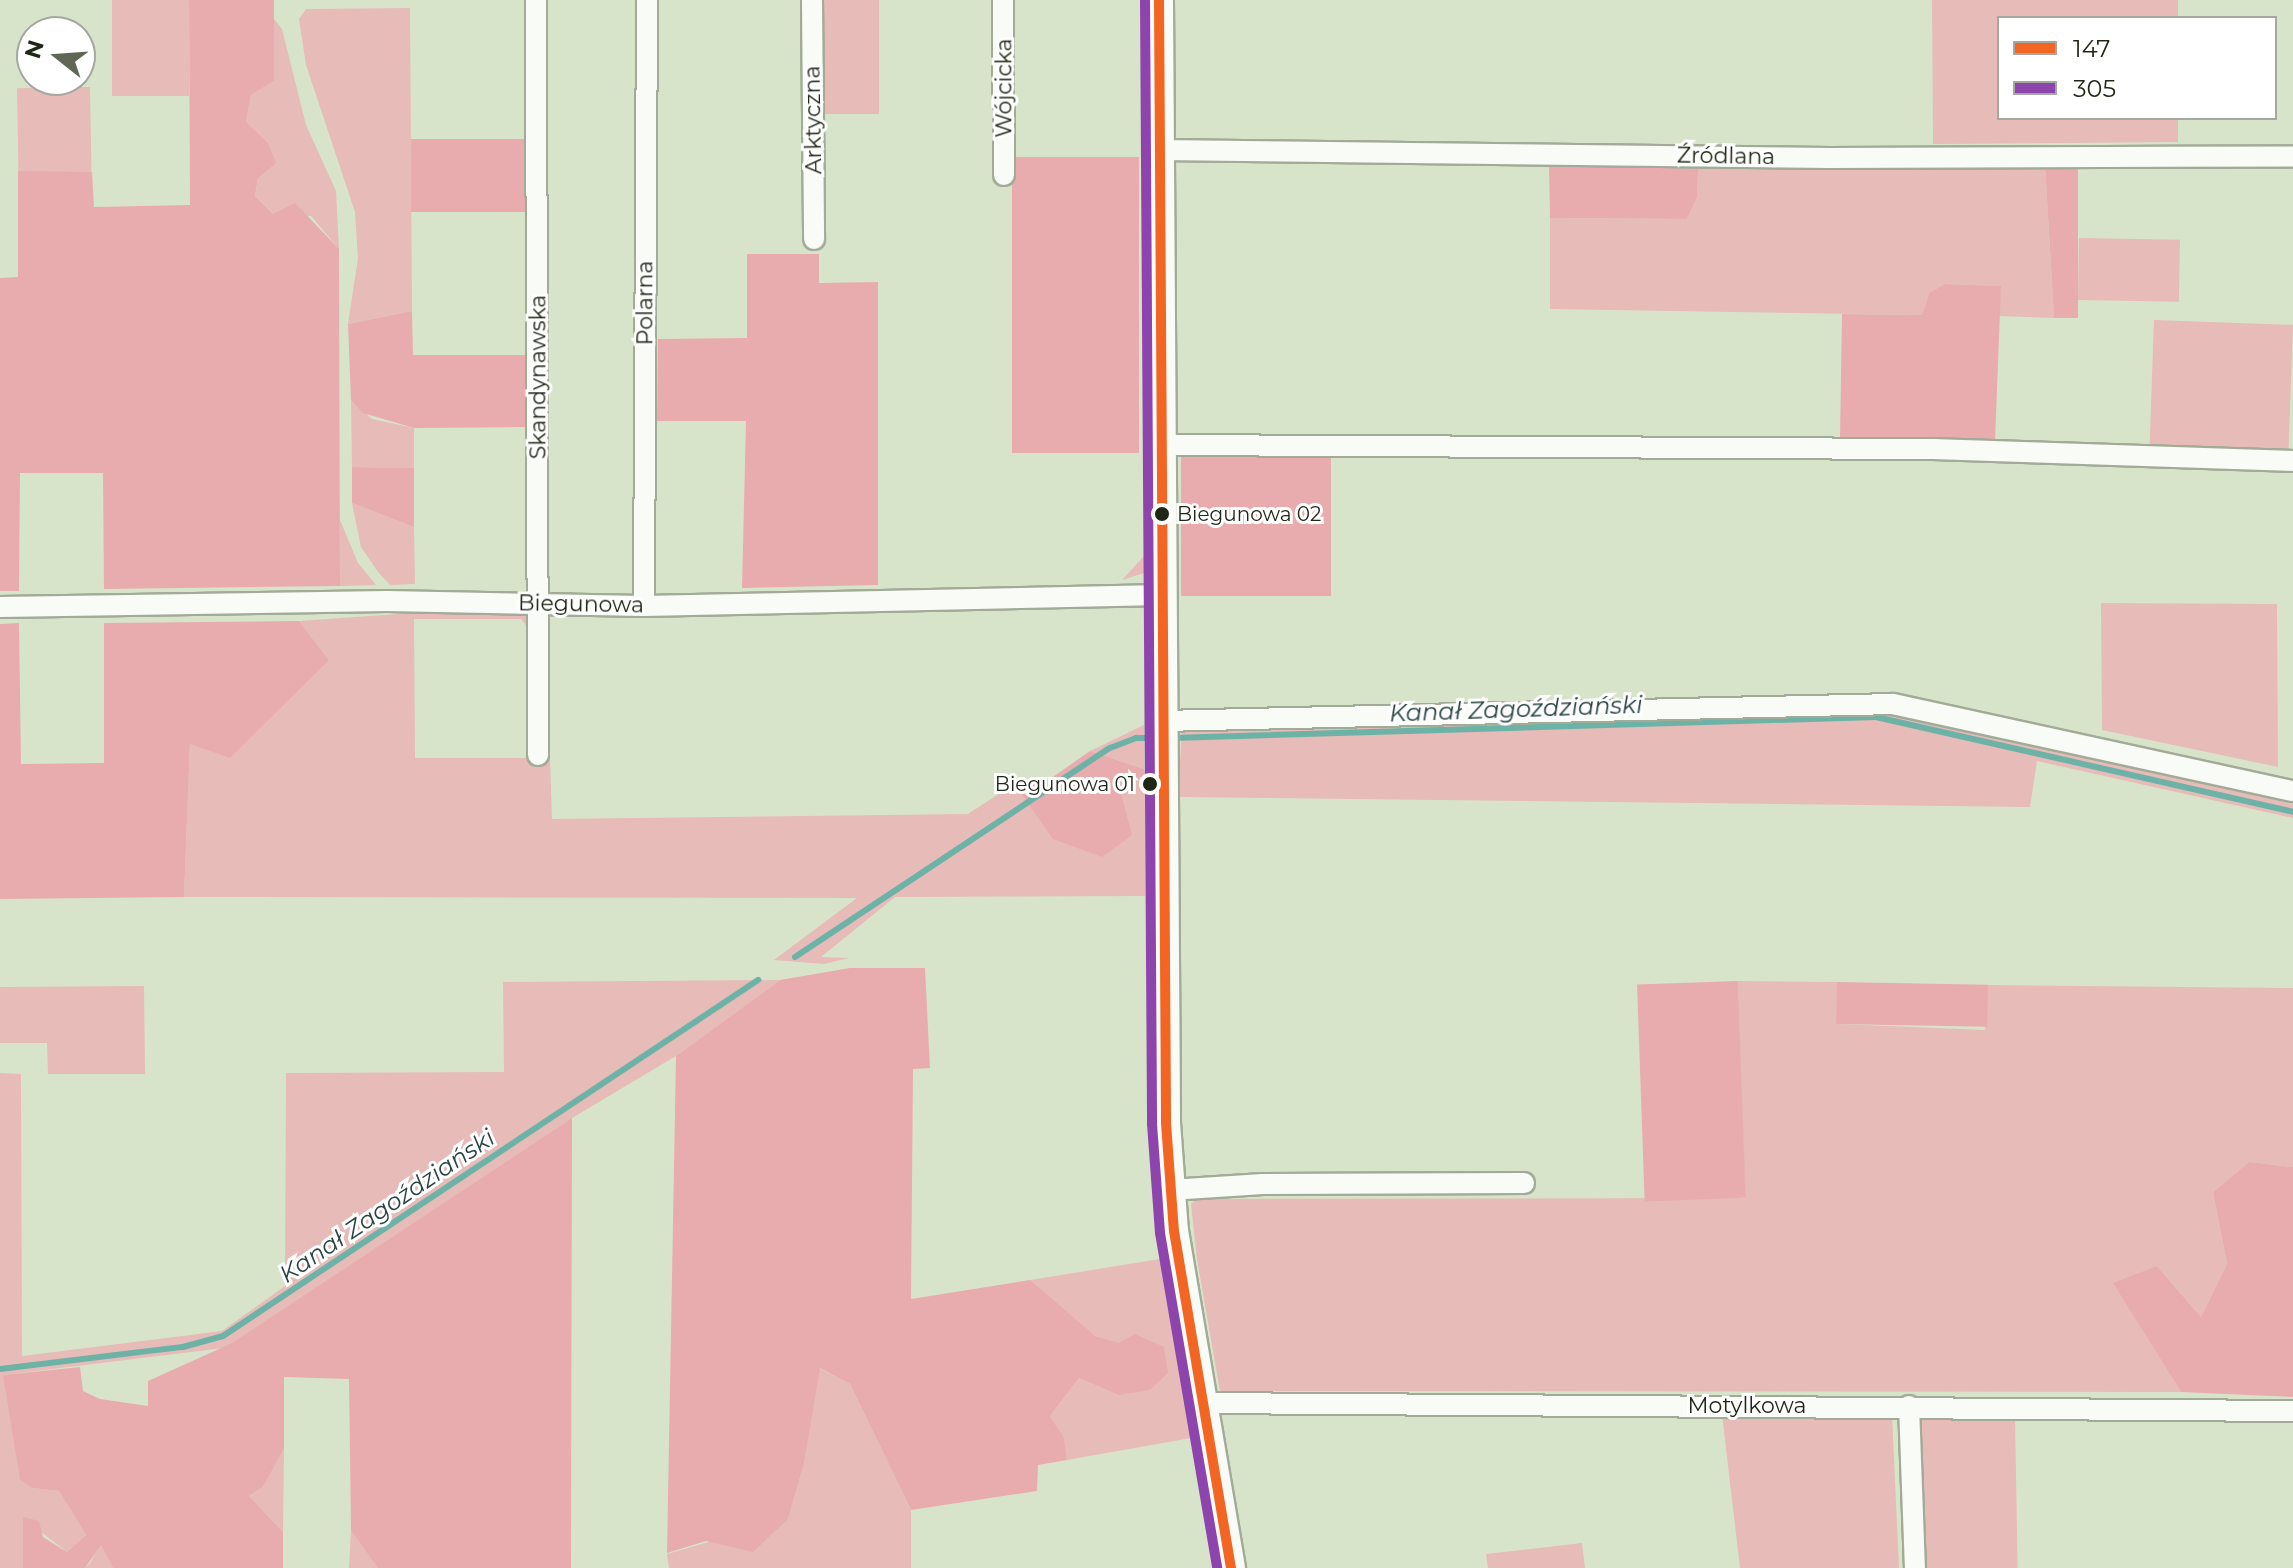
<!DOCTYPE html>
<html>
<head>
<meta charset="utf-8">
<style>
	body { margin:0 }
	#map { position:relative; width:2293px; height:1568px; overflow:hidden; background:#d8e4ca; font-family:Montserrat,sans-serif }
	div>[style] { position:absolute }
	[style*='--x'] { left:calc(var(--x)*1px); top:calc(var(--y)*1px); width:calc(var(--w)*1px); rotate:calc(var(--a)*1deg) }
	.green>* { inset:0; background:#e6bbb8; transform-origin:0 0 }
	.forest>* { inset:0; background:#e8acae; transform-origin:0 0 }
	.stream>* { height:6px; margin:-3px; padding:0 3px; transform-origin:3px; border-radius:3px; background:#6cb2a6 }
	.roads { filter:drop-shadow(2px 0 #a2ab97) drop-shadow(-2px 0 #a2ab97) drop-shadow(0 2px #a2ab97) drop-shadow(0 -2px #a2ab97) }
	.street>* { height:20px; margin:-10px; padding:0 10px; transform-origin:10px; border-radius:10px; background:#f9fbf7 }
	.secondary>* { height:28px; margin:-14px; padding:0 14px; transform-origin:14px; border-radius:14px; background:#f9fbf7 }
	.bus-1>* { height:10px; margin:-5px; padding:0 5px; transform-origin:5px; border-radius:5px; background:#f26522 }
	.bus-2>* { height:10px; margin:-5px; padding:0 5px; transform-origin:5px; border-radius:5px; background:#8e44ad }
	.dots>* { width:22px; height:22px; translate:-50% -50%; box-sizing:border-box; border:4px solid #fff; border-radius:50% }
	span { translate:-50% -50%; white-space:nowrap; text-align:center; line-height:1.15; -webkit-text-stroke:6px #fff; paint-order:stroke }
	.bus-label { font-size:20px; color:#1e2614 }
	.left { translate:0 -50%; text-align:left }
	.right { translate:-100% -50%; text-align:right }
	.street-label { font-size:22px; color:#1e2614 }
	.water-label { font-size:24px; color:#274542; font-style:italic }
	.legend { position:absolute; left:1997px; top:16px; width:280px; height:104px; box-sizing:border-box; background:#fff; border:2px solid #a5a8a1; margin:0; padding:10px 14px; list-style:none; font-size:24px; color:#1e2614 }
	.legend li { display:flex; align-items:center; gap:16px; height:40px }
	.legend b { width:40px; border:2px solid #a5a8a1 }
	.north { position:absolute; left:16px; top:16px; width:80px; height:80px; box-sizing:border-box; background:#fff; border:2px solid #a5a8a1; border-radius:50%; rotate:287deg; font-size:22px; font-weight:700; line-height:32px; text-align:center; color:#1e2614 }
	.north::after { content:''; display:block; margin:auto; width:28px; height:36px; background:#5f6854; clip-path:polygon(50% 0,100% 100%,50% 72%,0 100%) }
</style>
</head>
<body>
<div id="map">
	<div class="green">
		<i style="left:112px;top:0;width:77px;height:96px"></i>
		<i style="left:818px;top:0;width:61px;height:114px"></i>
		<i style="clip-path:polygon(1932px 0,2178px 0,2178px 18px,1999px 18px,1999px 118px,2178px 118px,2178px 142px,1933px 144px)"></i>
		<i style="clip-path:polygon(410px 8px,412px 311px,348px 324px,358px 258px,355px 212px,306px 65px,299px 19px,306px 9px)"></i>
		<i style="clip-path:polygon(274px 19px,282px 29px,306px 125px,336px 191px,339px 249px,311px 216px,273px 214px,255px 196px,258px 178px,246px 122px,251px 95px,274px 81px)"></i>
		<i style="left:90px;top:87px;width:85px;height:73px;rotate:89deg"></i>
		<i style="clip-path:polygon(2045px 164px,2054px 318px,1999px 316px,2001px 286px,1944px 284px,1929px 293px,1922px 315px,1550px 309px,1550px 218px,1687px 219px,1697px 198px,1698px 169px)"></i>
		<i style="left:2079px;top:238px;width:101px;height:62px;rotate:1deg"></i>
		<i style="left:2154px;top:320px;width:139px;height:129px;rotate:2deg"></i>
		<i style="clip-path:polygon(351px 400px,372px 419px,414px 428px,414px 468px,352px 467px)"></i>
		<i style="clip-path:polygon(352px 503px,414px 527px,415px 584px,390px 585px,378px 572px,361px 547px)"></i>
		<i style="clip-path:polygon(340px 520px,358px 563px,376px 585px,340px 586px)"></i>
		<i style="clip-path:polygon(1145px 555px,1144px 573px,1122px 580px)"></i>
		<i style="clip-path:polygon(2101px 603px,2277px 604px,2278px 767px,2102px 730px)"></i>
		<i style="clip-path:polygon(469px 609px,529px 612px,531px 632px,521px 619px,414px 619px,415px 758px,550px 758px,552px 819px,968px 814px,1014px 784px,1054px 839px,1118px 782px,1145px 776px,1145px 896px,895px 897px,821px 957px,849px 958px,824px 964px,774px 960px,857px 898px,184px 897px,190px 743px,329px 660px,299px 621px)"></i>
		<i style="clip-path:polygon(1887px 712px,2293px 804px,2293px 818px,2037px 761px,2030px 807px,1178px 797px,1182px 729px)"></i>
		<i style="clip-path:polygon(1144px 725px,1144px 769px,1090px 751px)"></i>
		<i style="clip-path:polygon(780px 980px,676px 1056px,572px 1118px,224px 1348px,3px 1375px,32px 1488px,59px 1491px,86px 1535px,67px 1552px,23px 1518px,23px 1568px,0 1568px,0 1073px,21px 1074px,22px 1356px,222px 1331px,285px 1286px,286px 1073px,504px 1072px,503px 982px)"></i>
		<i style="clip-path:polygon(1738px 981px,1837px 982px,1838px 1024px,1985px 1030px,1988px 985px,2293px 988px,2293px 1167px,2249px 1162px,2213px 1192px,2227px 1264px,2201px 1317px,2157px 1266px,2114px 1284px,2181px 1392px,1220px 1391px,1197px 1259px,1191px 1204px,1196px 1199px,1745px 1198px)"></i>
		<i style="clip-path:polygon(144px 986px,145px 1074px,48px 1074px,47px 1043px,0 1043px,0 987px)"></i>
		<i style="clip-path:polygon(1160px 1259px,1191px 1438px,1067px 1460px,1064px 1437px,1050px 1416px,1079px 1378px,1118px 1395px,1119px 1344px,1095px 1336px,1067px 1317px,1030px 1280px)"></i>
		<i style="clip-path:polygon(819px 1368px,850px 1384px,911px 1510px,911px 1568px,669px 1568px,667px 1554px,788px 1519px,804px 1464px)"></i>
		<i style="clip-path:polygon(1722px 1414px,1892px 1415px,1899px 1568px,1740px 1568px)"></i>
		<i style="left:2015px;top:1416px;width:152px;height:98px;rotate:89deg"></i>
		<i style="clip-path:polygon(284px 1449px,283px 1532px,249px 1496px,263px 1487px)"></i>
		<i style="clip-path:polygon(351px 1530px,391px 1533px,411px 1568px,349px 1568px)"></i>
		<i style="clip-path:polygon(1582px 1543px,1585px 1568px,1488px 1568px,1486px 1554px)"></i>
		<i style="clip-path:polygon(101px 1544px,113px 1568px,85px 1568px,90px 1563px)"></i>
	</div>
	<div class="forest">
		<i style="clip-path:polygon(189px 0,274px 0,274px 81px,251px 95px,246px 122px,268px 143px,276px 163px,258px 178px,255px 196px,273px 214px,295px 203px,339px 249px,340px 586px,104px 589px,103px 473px,20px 473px,19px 591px,0 591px,0 278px,18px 277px,18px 171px,92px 172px,94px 207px,190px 205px)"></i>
		<i style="left:411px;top:139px;width:118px;height:73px"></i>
		<i style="left:1012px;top:157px;width:127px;height:296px"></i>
		<i style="clip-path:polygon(2078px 162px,2078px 318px,2054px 318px,2045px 164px)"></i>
		<i style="clip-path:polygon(1549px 163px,1698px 169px,1697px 198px,1687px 219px,1550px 218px)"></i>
		<i style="clip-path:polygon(747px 254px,819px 254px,819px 283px,878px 282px,878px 585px,742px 588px,746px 421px,657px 421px,658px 339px,747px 338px)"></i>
		<i style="clip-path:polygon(1944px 284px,2001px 286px,1995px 441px,1840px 437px,1842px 314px,1922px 315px,1929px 293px)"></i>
		<i style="clip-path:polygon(412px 311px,413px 355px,529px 355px,532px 427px,414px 428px,363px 413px,351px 400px,348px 324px)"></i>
		<i style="left:1181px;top:455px;width:150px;height:141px"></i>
		<i style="clip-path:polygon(352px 467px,414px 468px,414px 527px,352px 503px)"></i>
		<i style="clip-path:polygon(299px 621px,329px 660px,230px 758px,190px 744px,184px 897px,0 899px,0 624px,19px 623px,21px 764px,104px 763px,104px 623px)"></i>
		<i style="clip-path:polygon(1090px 751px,1144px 769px,1145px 776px,1118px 782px,1132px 835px,1102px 857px,1053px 839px,1014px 784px,1050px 779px)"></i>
		<i style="clip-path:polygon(850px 968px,925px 968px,930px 1068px,913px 1069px,911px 1299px,1030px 1280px,1095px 1336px,1119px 1343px,1135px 1334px,1164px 1347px,1168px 1373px,1150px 1390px,1118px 1395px,1079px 1378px,1050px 1416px,1064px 1437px,1067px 1460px,1038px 1465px,1037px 1491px,911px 1510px,850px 1384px,820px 1368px,804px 1464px,788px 1519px,753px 1552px,706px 1541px,667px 1553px,676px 1056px,780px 980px)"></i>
		<i style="left:1738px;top:981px;width:217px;height:101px;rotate:88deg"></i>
		<i style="left:1837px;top:982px;width:151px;height:42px;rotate:1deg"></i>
		<i style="clip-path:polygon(572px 1118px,571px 1568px,378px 1568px,351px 1530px,349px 1379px,284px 1377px,284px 1449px,263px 1487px,249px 1496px,283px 1532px,283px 1568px,113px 1568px,101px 1545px,85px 1568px,23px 1568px,23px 1517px,39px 1521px,43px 1537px,67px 1552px,86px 1535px,59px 1491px,32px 1488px,20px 1479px,3px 1375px,80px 1367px,83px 1391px,100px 1399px,148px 1406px,148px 1381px,230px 1344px)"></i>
		<i style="clip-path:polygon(2249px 1162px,2293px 1167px,2293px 1397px,2181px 1392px,2113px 1283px,2157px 1266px,2201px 1317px,2227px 1264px,2213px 1192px)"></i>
	</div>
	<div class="stream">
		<i style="--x:1172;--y:738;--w:704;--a:-1.71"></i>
		<i style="--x:1876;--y:717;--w:428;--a:12.8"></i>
		<i style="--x:795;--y:957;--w:378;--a:-33.6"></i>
		<i style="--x:1110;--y:748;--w:28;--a:-21"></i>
		<i style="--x:1136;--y:738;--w:20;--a:0"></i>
		<i style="--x:0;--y:1369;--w:184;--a:-6.9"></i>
		<i style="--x:183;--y:1347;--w:41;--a:-15.4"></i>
		<i style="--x:223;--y:1336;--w:643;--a:-33.64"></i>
	</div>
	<div class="roads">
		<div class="street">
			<i style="--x:536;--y:0;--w:755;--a:89.85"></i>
			<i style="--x:812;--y:0;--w:239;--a:89.5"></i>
			<i style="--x:1003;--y:0;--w:175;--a:89.7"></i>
			<i style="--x:1160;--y:150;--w:669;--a:0.69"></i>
			<i style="--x:1829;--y:158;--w:464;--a:-0.2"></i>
			<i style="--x:1161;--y:445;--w:774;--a:0.3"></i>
			<i style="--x:1935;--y:449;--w:358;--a:1.9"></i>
			<i style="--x:644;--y:606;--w:606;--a:-89.72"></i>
			<i style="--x:0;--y:607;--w:387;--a:-0.9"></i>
			<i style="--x:387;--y:601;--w:257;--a:1.1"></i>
			<i style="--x:644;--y:606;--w:518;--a:-1.22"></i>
			<i style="--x:1162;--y:721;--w:731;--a:-1.33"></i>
			<i style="--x:1893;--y:704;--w:409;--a:12.3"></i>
			<i style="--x:1170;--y:1190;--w:93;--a:-3.7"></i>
			<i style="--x:1263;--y:1184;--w:261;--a:-0.2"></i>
			<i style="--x:1202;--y:1403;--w:1091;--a:0.42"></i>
			<i style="--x:1909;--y:1406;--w:162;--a:87.9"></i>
		</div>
		<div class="secondary">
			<i style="--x:1159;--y:0;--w:1123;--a:89.64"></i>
			<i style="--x:1166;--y:1123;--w:108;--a:85.8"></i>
			<i style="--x:1174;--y:1231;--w:342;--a:80.4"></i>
		</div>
	</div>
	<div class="bus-1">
		<i style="--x:1159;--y:0;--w:1123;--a:89.64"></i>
		<i style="--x:1166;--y:1123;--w:108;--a:85.8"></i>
		<i style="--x:1174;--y:1231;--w:342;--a:80.4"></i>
	</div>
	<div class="bus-2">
		<i style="--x:1145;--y:0;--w:1124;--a:89.64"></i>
		<i style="--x:1152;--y:1124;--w:109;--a:85.8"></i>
		<i style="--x:1160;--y:1233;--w:340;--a:80.3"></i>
	</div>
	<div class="dots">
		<i style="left:1162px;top:514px;background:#1e2614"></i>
		<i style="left:1150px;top:784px;background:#1e2614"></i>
	</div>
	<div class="bus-label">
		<span class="left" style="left:1177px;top:514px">Biegunowa 02</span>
		<span class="right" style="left:1135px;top:784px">Biegunowa 01</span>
	</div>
	<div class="street-label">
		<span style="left:1004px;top:88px;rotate:-90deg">Wójcicka</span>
		<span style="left:813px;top:120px;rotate:-91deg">Arktyczna</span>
		<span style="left:1726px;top:156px;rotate:1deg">Źródlana</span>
		<span style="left:645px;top:303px;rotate:-90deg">Polarna</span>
		<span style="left:538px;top:377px;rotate:-90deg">Skandynawska</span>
		<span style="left:581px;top:604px;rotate:1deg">Biegunowa</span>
		<span style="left:1747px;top:1406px">Motylkowa</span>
	</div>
	<div class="water-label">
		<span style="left:1516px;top:709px;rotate:-2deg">Kanał Zagoździański</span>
		<span style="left:387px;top:1206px;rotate:-34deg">Kanał Zagoździański</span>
	</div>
	<ul class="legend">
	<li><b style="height:10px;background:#f26522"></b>147</li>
	<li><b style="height:10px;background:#8e44ad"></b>305</li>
	</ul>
	<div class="north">N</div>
</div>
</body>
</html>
